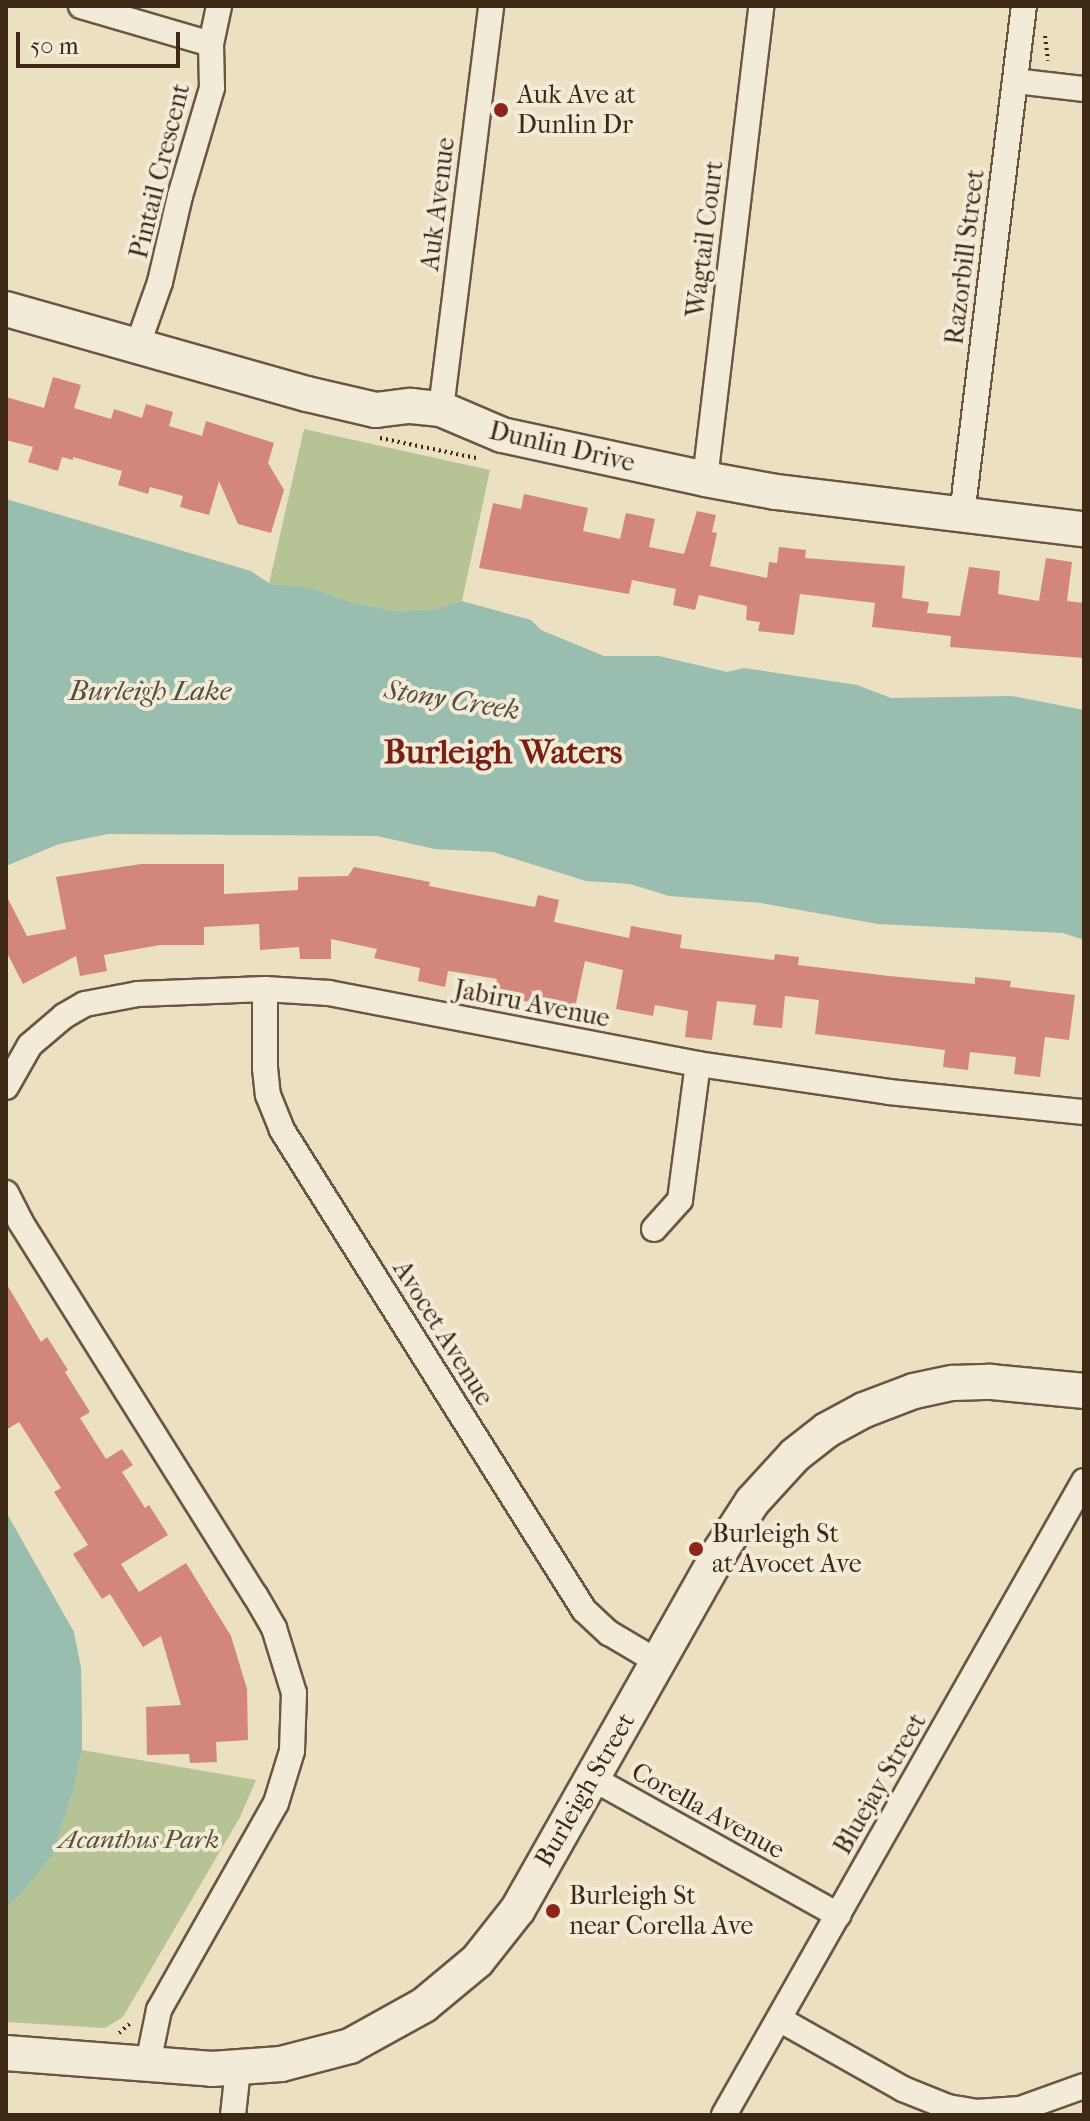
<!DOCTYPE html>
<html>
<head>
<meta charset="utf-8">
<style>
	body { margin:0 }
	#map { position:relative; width:1090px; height:2121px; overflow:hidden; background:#ebe0c2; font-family:"IM FELL French Canon",serif }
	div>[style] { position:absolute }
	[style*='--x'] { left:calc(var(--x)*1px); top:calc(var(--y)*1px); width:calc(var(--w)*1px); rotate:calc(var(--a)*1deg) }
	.green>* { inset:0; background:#b5c395 }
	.water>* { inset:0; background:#99bdaf }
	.building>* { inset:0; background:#d3877c }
	.path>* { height:4px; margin-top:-2px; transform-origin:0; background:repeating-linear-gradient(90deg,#3e2917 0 2px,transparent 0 6px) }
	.roads { filter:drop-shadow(2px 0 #695742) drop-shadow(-2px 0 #695742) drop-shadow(0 2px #695742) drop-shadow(0 -2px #695742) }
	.street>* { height:24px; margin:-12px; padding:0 12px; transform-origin:12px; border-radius:12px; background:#f2ebd7 }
	.secondary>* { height:34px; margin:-17px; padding:0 17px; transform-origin:17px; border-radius:17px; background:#f2ebd7 }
	.dots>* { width:22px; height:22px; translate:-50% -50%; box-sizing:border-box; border:4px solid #f2ebd7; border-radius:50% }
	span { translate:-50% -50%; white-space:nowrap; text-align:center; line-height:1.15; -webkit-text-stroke:8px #f2ebd7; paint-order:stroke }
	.poi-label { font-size:26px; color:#3e2917 }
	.left { translate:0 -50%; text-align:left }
	.street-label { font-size:26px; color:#3e2917 }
	.park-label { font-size:26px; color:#5c5036; font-style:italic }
	.water-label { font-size:28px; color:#554e3d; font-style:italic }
	.district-label { font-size:34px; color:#7a1f14; font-weight:700 }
	.frame { position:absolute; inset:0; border:8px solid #3e2917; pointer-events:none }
	.scale { position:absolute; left:16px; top:32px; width:164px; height:36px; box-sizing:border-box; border:4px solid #3e2917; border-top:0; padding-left:10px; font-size:24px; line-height:28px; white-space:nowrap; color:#3e2917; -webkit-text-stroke:6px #f2ebd7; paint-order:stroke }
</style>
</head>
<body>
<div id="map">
	<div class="green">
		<i style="clip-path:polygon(304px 429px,490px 470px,462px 601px,435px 609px,395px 611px,351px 602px,309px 587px,269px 584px)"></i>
		<i style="clip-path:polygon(82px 1750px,256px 1780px,240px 1817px,123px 2017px,105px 2028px,6px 2022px,6px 1907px,19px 1897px,52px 1856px,75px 1785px)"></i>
	</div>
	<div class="water">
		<i style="clip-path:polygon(6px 499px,251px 571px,270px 584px,309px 587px,351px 602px,395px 611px,435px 609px,462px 601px,531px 620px,541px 630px,604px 656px,659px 656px,727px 672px,744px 668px,857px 685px,891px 698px,1012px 696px,1084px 710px,1084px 940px,1063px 933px,878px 924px,761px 903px,669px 896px,630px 884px,586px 881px,493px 852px,435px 849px,377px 836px,108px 834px,59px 844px,6px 866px)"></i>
		<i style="clip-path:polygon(6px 1512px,74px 1632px,81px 1668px,82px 1718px,82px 1750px,75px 1785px,52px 1856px,19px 1897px,6px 1907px)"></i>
	</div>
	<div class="building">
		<i style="clip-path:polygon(53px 377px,81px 385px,74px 408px,111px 419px,114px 409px,142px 418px,146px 404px,173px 412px,169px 426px,202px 436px,206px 421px,274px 443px,268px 463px,284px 490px,271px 533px,238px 524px,219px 481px,209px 515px,180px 507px,183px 496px,150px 487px,148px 494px,118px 485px,122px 471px,73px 457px,73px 460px,62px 457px,58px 471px,28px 462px,33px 447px,6px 440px,6px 397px,44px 408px)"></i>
		<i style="clip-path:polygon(524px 494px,588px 508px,583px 531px,620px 539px,626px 513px,655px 519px,649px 547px,684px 554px,697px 511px,716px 515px,712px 532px,717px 533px,710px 566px,767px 578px,769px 562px,777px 563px,779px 547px,806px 550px,805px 558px,905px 566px,902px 598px,929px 602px,927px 613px,960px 616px,969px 567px,1000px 571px,998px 594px,1039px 601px,1046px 558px,1072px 562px,1067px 601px,1084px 603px,1084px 658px,950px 647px,951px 636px,872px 627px,875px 603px,800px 594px,794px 635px,758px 631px,760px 622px,746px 620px,747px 606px,699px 595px,695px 610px,673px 605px,676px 589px,632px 580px,629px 594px,479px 568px,493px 503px,521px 509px)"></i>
		<i style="clip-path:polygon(141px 864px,224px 864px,224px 894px,298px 890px,298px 877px,348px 876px,354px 867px,430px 882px,429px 886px,535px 907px,538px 895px,559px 900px,554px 922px,629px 938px,631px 926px,682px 935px,680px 948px,774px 960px,775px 954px,799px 957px,798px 965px,889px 976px,975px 984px,975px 977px,1011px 981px,1010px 987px,1075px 995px,1069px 1040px,1045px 1037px,1040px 1077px,1014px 1074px,1016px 1057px,970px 1052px,968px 1070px,943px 1067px,945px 1050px,815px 1034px,819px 1000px,785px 996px,782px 1028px,753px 1025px,756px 1005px,717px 1001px,712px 1040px,685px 1037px,688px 1011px,655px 1005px,653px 1016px,616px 1009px,623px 970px,585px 961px,574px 1012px,520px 1000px,519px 1004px,493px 998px,497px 979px,456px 972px,448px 971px,445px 987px,418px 981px,420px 968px,374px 958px,377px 949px,331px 939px,331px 959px,300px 959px,299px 947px,260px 950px,259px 924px,204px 927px,204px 945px,160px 945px,104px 955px,107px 971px,80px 976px,76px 956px,23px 984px,6px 951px,6px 895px,27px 936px,66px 929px,56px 877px)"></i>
		<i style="clip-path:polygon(6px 1283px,41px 1342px,47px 1337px,68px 1370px,65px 1372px,90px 1412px,80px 1418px,106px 1459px,122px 1449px,133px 1465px,122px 1472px,145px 1508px,149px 1505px,168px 1535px,121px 1564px,139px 1592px,186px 1563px,231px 1636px,247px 1689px,248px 1740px,216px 1742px,217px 1762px,190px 1763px,189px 1754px,147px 1755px,146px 1707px,181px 1705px,161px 1636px,143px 1647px,110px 1594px,102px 1599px,73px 1554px,88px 1545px,54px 1492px,61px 1488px,19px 1422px,6px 1430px)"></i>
	</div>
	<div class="path">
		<i style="--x:1045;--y:36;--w:25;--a:83"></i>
		<i style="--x:380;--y:438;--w:98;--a:11.8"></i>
		<i style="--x:119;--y:2033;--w:18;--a:-41"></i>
	</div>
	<div class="roads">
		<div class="street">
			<i style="--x:81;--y:6;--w:135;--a:16.3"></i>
			<i style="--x:1015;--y:81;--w:69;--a:6.6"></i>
			<i style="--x:137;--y:347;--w:69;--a:-70.5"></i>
			<i style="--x:160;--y:282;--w:88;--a:-76.9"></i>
			<i style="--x:180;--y:196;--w:113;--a:-73.5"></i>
			<i style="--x:212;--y:88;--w:44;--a:-91.3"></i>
			<i style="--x:211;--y:44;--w:39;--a:-78"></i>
			<i style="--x:441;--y:409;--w:406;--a:-82.9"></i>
			<i style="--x:705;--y:479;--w:476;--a:-83.2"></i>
			<i style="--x:962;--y:515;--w:513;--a:-83.06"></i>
			<i style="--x:265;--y:989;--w:79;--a:90"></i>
			<i style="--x:265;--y:1068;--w:27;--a:84"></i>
			<i style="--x:268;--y:1095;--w:38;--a:68"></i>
			<i style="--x:282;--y:1130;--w:567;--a:57.82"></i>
			<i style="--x:584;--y:1610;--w:34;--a:43"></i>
			<i style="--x:609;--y:1633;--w:57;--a:30.6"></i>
			<i style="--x:6;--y:1087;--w:48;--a:-60.3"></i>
			<i style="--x:30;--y:1045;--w:45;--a:-40.5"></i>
			<i style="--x:64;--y:1016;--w:24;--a:-30"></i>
			<i style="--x:85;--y:1004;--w:54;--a:-10.7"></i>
			<i style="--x:138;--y:994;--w:127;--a:-2.3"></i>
			<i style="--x:265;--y:989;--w:64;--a:3.6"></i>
			<i style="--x:329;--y:993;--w:376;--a:10.9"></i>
			<i style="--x:698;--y:1064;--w:193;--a:8.3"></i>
			<i style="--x:889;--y:1092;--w:196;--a:5.9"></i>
			<i style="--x:6;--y:1193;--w:31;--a:63"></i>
			<i style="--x:20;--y:1221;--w:442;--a:57.9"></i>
			<i style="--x:255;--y:1595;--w:38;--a:60"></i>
			<i style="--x:274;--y:1628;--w:68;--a:72.9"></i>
			<i style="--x:294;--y:1693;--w:58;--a:92"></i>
			<i style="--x:292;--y:1751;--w:54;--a:107.1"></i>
			<i style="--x:276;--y:1803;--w:238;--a:119.5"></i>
			<i style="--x:159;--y:2010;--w:54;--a:101.7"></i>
			<i style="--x:654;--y:1229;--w:39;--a:-48"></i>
			<i style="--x:680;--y:1200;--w:137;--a:-82.5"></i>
			<i style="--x:592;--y:1778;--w:282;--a:29.1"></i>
			<i style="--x:779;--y:2019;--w:142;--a:29.4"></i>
			<i style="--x:903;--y:2089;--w:48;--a:21.8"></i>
			<i style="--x:948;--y:2107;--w:28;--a:10"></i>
			<i style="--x:976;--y:2112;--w:44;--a:-3.9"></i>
			<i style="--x:1020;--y:2109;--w:68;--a:-19.8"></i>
			<i style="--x:233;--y:2115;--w:46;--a:-83.8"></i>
			<i style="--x:724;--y:2115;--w:729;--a:-60.41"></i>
		</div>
		<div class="secondary">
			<i style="--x:6;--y:309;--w:313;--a:15.8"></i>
			<i style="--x:307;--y:394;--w:71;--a:13.1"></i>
			<i style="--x:376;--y:410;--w:35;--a:-7"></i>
			<i style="--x:411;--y:406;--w:30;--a:6"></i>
			<i style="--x:441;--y:409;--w:66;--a:23.1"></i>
			<i style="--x:502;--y:435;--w:208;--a:12.2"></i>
			<i style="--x:705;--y:479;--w:72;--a:10.4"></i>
			<i style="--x:776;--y:492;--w:310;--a:6.9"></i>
			<i style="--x:6;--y:2053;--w:207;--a:4.4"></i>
			<i style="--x:212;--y:2069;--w:69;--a:-4.1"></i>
			<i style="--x:281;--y:2064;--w:71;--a:-14.6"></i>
			<i style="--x:350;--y:2046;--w:85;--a:-29"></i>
			<i style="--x:424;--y:2005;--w:69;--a:-39.7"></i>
			<i style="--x:477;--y:1961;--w:66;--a:-51.7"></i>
			<i style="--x:518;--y:1909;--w:412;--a:-60.5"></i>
			<i style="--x:721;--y:1550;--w:57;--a:-57.1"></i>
			<i style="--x:752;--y:1502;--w:64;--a:-47.5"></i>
			<i style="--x:795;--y:1455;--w:41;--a:-38"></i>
			<i style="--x:827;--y:1430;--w:42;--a:-28.4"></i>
			<i style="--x:864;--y:1410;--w:53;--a:-20.8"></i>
			<i style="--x:914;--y:1391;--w:40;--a:-12"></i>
			<i style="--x:953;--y:1383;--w:38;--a:-2"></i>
			<i style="--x:991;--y:1382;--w:93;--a:5.5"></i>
		</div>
	</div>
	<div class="dots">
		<i style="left:501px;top:110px;background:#8f2418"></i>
		<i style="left:696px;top:1549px;background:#8f2418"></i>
		<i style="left:553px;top:1911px;background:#8f2418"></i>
	</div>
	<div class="poi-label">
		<span class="left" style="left:517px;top:110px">Auk Ave at<br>Dunlin Dr</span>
		<span class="left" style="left:712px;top:1549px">Burleigh St<br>at Avocet Ave</span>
		<span class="left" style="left:569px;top:1911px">Burleigh St<br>near Corella Ave</span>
	</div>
	<div class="street-label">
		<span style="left:160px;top:171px;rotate:-76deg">Pintail Crescent</span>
		<span style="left:438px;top:204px;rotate:-83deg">Auk Avenue</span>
		<span style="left:705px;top:239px;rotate:-83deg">Wagtail Court</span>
		<span style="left:965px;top:257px;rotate:-83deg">Razorbill Street</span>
		<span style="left:562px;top:447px;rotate:13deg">Dunlin Drive</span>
		<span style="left:532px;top:1004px;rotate:11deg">Jabiru Avenue</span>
		<span style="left:443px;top:1333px;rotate:58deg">Avocet Avenue</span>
		<span style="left:880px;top:1784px;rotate:-60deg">Bluejay Street</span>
		<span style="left:585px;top:1790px;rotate:-60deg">Burleigh Street</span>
		<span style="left:708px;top:1811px;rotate:29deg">Corella Avenue</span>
	</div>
	<div class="park-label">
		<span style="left:139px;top:1840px">Acanthus Park</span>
	</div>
	<div class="water-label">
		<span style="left:150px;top:691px">Burleigh Lake</span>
		<span style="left:452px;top:700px;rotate:9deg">Stony Creek</span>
	</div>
	<div class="district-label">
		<span style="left:503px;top:753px">Burleigh Waters</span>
	</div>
	<div class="frame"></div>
	<div class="scale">50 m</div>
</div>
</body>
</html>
